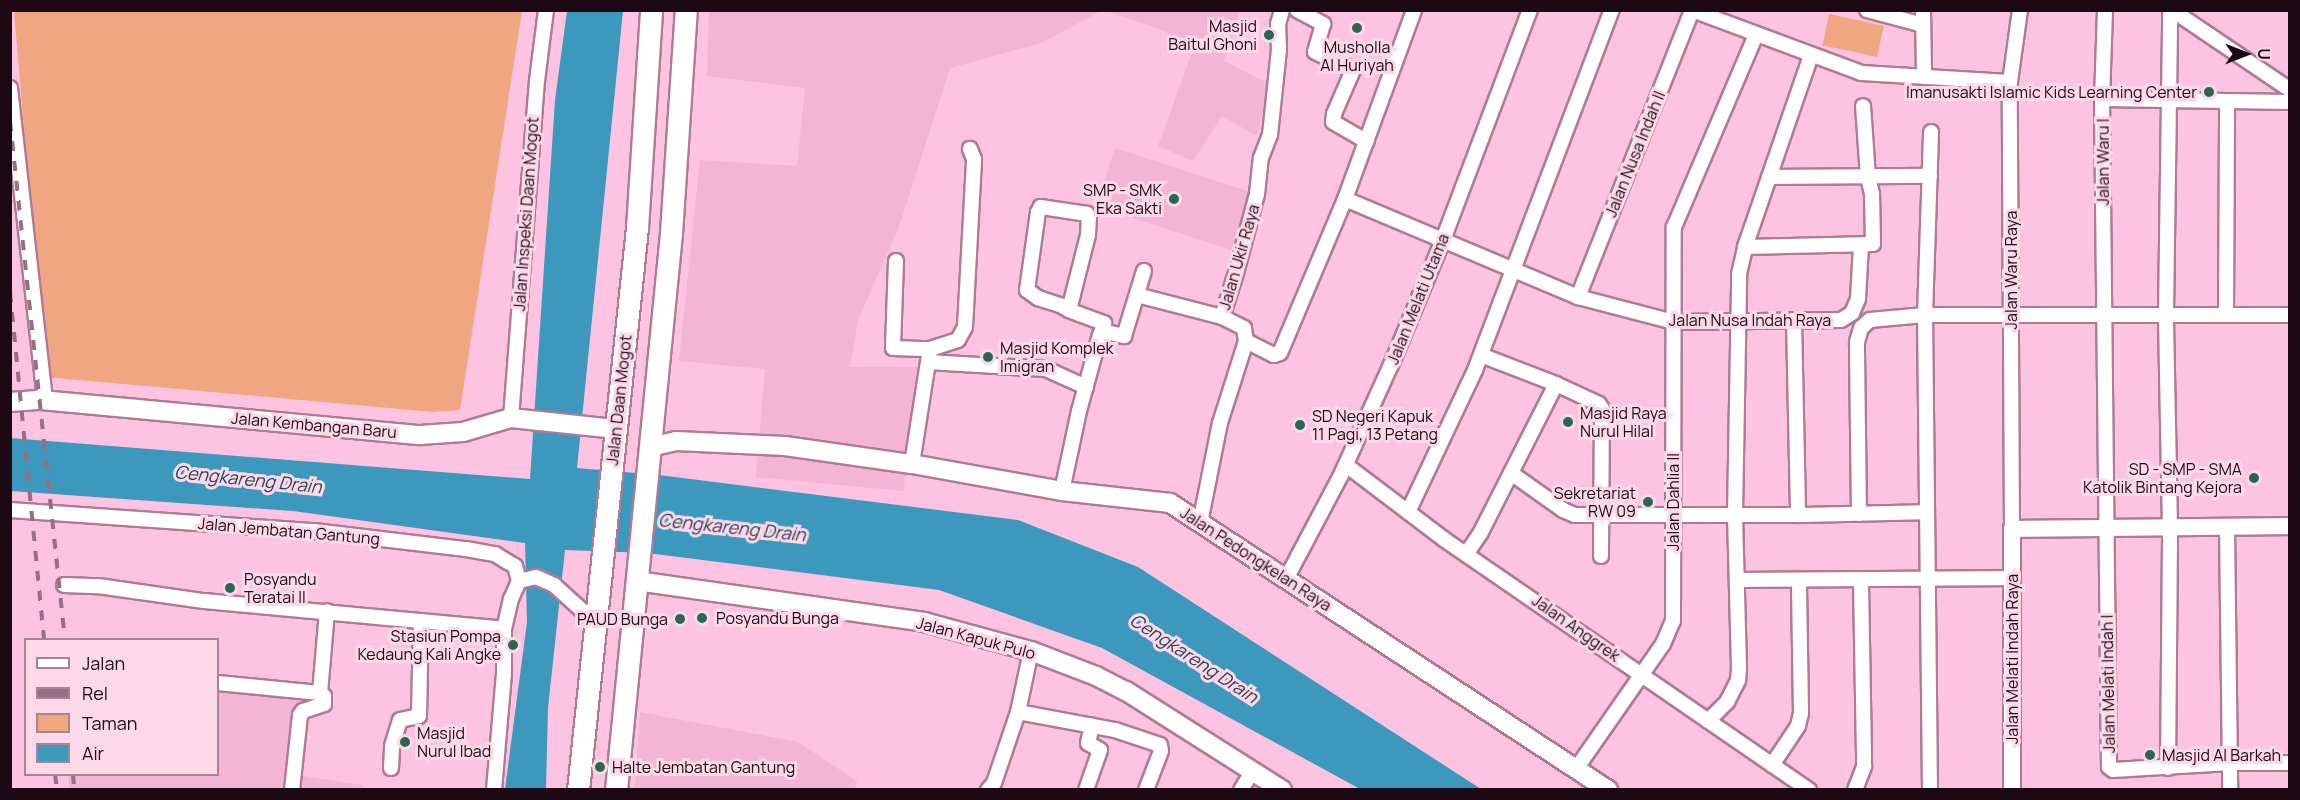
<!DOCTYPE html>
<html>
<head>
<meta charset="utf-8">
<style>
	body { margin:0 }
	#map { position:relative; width:2300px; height:800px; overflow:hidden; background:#fec3e0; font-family:Manrope,sans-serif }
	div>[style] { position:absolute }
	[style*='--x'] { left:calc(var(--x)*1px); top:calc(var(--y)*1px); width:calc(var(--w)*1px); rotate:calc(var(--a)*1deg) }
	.built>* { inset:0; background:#f4b4d3; transform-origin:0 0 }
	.green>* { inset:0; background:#f0a781; transform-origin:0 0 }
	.water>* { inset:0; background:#3c99bd }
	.roads { filter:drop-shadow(2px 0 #b07a95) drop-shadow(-2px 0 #b07a95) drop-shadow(0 2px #b07a95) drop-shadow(0 -2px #b07a95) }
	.minor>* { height:14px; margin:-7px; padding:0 7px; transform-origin:7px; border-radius:7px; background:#fff }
	.tertiary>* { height:16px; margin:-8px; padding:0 8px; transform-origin:8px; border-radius:8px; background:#fff }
	.secondary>* { height:18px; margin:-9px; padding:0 9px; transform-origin:9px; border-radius:9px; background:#fff }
	.trunk>* { height:21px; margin:-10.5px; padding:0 10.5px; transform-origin:10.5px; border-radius:10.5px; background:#fff }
	.rail>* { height:4px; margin-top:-2px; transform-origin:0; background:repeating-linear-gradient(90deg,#976e83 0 10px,transparent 0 20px) }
	.dots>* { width:16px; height:16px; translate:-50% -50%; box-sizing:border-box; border:3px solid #fdd8e9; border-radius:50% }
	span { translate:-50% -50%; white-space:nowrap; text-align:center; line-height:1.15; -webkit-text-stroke:6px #fdd8e9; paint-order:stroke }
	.poi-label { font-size:16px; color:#1c0913 }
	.right { translate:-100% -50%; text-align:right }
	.left { translate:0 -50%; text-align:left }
	.street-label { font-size:16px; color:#1c0913 }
	.water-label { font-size:18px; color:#284451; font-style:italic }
	.frame { position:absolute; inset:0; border:12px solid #1c0913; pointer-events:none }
	.legend { position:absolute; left:24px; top:638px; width:195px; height:138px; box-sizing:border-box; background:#fdd8e9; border:2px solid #a38593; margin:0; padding:8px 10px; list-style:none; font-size:18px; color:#1c0913 }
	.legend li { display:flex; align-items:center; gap:12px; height:30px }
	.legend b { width:30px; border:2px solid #a38593 }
	.north { position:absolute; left:2216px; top:24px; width:60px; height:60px; -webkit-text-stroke:4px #fdd8e9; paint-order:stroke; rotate:90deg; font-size:16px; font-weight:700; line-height:24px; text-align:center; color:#1c0913 }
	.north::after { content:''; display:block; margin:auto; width:21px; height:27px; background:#1c0913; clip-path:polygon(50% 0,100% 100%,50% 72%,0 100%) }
</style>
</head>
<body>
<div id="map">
	<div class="built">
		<i style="clip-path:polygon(709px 11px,1101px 11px,1041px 43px,950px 68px,899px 227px,858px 320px,850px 367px,925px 367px,903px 491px,756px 477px,765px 369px,679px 361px,700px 160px,797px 166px,805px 88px,707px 76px)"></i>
		<i style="clip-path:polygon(1107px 11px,1240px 11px,1224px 61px,1269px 84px,1257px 136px,1222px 116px,1193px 161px,1158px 146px,1196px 42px)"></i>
		<i style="left:1115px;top:148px;width:145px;height:61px;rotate:18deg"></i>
		<i style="clip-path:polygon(218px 682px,302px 689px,291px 774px,362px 785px,361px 790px,70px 790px,68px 775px,218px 774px)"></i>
		<i style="clip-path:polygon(640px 712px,798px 742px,857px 781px,855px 789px,635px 789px)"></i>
	</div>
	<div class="green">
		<i style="clip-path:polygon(14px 11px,522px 11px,460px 410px,433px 412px,45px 377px)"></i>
		<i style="left:1829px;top:14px;width:56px;height:32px;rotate:12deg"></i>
	</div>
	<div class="water">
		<i style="clip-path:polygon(567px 11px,623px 11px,577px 468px,659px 475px,1018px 520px,1138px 567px,1481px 789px,1360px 789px,1102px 648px,939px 590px,647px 553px,565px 550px,548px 708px,546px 789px,505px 789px,527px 622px,525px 543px,293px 511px,11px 491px,10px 438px,530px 479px,555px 100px)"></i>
	</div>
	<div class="roads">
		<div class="minor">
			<i style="--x:1297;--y:10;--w:30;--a:28"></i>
			<i style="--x:1323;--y:24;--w:29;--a:106"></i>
			<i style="--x:1315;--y:52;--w:42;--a:25.3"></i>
			<i style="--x:1353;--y:70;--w:48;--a:113.4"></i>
			<i style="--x:1334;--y:114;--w:8;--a:97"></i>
			<i style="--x:1333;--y:122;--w:39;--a:30"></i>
			<i style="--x:1867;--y:10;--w:58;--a:15"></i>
			<i style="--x:1923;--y:10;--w:67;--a:89.1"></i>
			<i style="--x:2105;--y:10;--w:89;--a:91.9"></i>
			<i style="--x:2102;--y:99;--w:668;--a:89.4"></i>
			<i style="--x:2109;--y:767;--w:5;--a:37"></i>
			<i style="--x:2113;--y:770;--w:117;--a:-3.4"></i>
			<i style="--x:2230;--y:763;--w:60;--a:0"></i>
			<i style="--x:2172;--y:10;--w:143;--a:34.1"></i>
			<i style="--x:10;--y:88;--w:314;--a:83.6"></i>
			<i style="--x:2102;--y:99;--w:188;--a:0.9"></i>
			<i style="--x:1769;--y:177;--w:161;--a:-0.4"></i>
			<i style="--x:1345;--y:199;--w:253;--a:22.8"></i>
			<i style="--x:1578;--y:297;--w:99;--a:14.6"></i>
			<i style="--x:1674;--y:322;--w:167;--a:-0.7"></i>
			<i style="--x:1841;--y:320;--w:13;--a:-32"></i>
			<i style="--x:1852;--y:313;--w:15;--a:-67"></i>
			<i style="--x:1858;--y:299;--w:53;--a:-86.8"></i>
			<i style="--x:1745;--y:247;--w:128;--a:-1.3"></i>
			<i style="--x:1873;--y:244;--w:50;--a:-91.1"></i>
			<i style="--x:1872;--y:194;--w:17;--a:-103"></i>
			<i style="--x:1868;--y:177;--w:71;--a:-94"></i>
			<i style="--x:896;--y:261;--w:87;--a:92"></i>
			<i style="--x:893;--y:348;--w:37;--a:2"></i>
			<i style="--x:1137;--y:295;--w:88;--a:14.5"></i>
			<i style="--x:1578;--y:297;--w:309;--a:-68.3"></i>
			<i style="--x:1692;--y:10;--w:180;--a:20.4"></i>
			<i style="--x:1861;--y:73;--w:149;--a:3.5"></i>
			<i style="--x:1069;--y:310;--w:77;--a:-75.8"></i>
			<i style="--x:1088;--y:235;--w:18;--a:-87"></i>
			<i style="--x:1089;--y:217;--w:4;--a:-124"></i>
			<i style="--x:1087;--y:214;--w:47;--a:-171.3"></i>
			<i style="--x:1041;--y:207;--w:6;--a:121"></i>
			<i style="--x:1038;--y:212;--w:79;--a:98"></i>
			<i style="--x:1027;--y:290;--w:14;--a:36"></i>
			<i style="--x:1038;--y:298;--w:23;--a:18"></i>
			<i style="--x:1060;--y:305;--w:10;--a:29"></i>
			<i style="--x:1069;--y:310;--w:11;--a:22"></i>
			<i style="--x:1079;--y:314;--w:27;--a:20"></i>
			<i style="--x:1104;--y:323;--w:8;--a:104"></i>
			<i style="--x:2226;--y:314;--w:213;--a:-89.7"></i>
			<i style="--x:1794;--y:320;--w:195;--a:88.8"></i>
			<i style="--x:1246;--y:341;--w:31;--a:27"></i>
			<i style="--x:1274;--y:355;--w:6;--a:-18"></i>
			<i style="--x:1280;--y:353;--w:167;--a:-67.1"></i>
			<i style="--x:1345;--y:199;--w:201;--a:-69.9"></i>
			<i style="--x:928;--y:362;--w:118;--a:3.4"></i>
			<i style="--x:1046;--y:369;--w:44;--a:24.2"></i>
			<i style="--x:1556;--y:384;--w:47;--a:24.9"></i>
			<i style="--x:1599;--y:404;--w:6;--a:59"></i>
			<i style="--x:1602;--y:409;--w:147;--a:90.4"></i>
			<i style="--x:511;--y:418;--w:338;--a:-85.6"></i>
			<i style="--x:537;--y:81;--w:72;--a:-82.8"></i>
			<i style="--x:912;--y:464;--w:116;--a:-81.1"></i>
			<i style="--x:930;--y:349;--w:29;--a:-18"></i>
			<i style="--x:958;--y:340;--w:15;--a:-62"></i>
			<i style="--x:965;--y:327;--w:168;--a:-86.9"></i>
			<i style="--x:974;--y:159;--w:11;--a:-112"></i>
			<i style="--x:1346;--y:465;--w:124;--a:37.1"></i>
			<i style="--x:1445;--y:540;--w:442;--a:34.5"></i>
			<i style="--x:1511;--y:473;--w:64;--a:35.4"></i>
			<i style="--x:1563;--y:510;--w:13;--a:23"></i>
			<i style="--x:1575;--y:515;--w:223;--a:0"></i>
			<i style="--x:1798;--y:515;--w:129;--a:-1.3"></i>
			<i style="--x:1062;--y:491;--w:82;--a:-78"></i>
			<i style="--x:1079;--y:411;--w:79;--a:-74.6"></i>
			<i style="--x:1100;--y:335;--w:4;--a:-63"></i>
			<i style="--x:1102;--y:331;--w:23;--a:13"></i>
			<i style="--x:1124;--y:336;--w:68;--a:-72.9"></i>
			<i style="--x:10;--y:510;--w:305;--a:4"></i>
			<i style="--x:314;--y:531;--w:153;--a:6.8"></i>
			<i style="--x:466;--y:549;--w:29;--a:10"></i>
			<i style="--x:495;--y:554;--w:15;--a:32"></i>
			<i style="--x:508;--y:562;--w:8;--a:30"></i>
			<i style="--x:515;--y:566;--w:16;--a:75"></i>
			<i style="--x:1408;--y:512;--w:157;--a:-64.7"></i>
			<i style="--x:1475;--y:370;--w:385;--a:-69.2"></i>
			<i style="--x:1859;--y:514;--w:172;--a:-90.7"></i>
			<i style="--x:1857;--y:342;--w:15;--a:-74"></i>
			<i style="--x:1861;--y:328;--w:12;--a:-42"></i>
			<i style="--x:1870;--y:320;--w:55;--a:-5.2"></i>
			<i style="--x:1925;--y:315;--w:365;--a:0"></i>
			<i style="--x:1200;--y:523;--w:102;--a:-78.7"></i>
			<i style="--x:1220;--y:423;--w:86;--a:-72.4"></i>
			<i style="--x:1246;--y:341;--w:13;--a:-99"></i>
			<i style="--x:1244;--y:328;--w:25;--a:-153"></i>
			<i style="--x:1222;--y:317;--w:46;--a:-72.3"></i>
			<i style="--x:1236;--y:273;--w:82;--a:-75.1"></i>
			<i style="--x:1257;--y:194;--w:36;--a:-84"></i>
			<i style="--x:1261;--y:158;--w:25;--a:-69"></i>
			<i style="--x:1270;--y:135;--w:85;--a:-84"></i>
			<i style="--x:1279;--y:50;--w:26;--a:-92"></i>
			<i style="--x:1278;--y:24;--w:15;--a:-74"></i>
			<i style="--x:2227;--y:527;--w:263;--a:89.3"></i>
			<i style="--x:2012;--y:529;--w:447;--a:-90.3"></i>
			<i style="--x:2010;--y:82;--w:73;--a:-82.1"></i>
			<i style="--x:1467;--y:553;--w:23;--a:-56"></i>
			<i style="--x:1480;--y:534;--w:168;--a:-63.1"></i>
			<i style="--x:1556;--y:384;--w:80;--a:-158.9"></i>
			<i style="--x:1286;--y:579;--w:118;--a:-62.1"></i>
			<i style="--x:1341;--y:475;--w:121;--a:-65.6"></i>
			<i style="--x:1391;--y:365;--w:135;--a:-67.4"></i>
			<i style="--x:1443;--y:240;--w:246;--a:-69.3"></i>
			<i style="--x:1737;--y:580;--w:275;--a:-0.4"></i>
			<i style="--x:64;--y:585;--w:34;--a:2"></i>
			<i style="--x:98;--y:586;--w:107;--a:8.1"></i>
			<i style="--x:204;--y:601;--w:301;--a:5.3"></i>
			<i style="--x:504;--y:629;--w:31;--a:-77"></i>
			<i style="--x:511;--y:599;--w:20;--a:-66"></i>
			<i style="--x:519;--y:581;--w:17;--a:-13"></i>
			<i style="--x:536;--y:577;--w:20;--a:24"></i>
			<i style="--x:554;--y:585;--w:55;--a:42.1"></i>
			<i style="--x:218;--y:683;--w:102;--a:5.6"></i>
			<i style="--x:1018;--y:712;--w:99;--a:10.5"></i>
			<i style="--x:1115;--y:730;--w:47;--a:18.4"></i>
			<i style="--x:1160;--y:745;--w:6;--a:81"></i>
			<i style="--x:1161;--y:751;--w:42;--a:111"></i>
			<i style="--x:1708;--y:721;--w:27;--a:-45"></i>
			<i style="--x:1727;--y:702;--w:25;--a:-63"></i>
			<i style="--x:1738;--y:680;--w:12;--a:-85"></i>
			<i style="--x:1739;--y:668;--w:153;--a:-91.5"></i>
			<i style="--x:1735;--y:515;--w:241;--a:-89"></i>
			<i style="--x:1739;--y:274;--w:28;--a:-77"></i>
			<i style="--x:1745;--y:247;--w:203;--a:-71"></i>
			<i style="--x:1772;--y:765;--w:47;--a:-56.3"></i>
			<i style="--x:1798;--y:726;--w:13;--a:-77"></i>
			<i style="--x:1801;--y:713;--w:132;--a:-90.9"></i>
			<i style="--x:391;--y:768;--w:22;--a:-87"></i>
			<i style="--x:392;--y:746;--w:27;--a:-73"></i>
			<i style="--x:400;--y:720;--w:19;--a:-12"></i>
			<i style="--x:419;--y:716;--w:95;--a:-88.8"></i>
			<i style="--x:2168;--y:768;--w:240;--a:-89.5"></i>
			<i style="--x:2170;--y:528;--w:214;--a:-91.1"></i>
			<i style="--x:2166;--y:314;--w:304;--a:-89.2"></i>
			<i style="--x:1576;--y:769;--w:152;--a:-55.2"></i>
			<i style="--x:1663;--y:644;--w:25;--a:-67"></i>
			<i style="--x:1673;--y:621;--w:394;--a:-89.9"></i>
			<i style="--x:1674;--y:227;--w:209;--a:-66.9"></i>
			<i style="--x:292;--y:790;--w:75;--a:-83.9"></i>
			<i style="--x:300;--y:715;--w:5;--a:-53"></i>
			<i style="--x:303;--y:711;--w:22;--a:-18"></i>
			<i style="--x:324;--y:704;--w:8;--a:-90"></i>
			<i style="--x:324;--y:696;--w:5;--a:-143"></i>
			<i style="--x:320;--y:693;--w:82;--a:-85.1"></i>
			<i style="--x:494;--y:790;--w:117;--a:-85.1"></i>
			<i style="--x:504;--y:673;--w:44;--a:-90"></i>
			<i style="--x:988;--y:790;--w:9;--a:-49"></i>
			<i style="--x:994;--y:783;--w:75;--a:-71.3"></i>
			<i style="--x:1018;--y:712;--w:62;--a:-78"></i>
			<i style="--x:1086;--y:790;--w:42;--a:-70.7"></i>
			<i style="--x:1100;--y:750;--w:14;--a:-150"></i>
			<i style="--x:1088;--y:743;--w:18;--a:-77"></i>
			<i style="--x:1241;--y:790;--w:23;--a:-59"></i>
			<i style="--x:1855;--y:790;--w:26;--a:-69"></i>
			<i style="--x:1864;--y:766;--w:11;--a:-90"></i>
			<i style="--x:1864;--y:755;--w:175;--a:-91"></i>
			<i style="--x:1930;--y:790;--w:475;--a:-90.6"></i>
			<i style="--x:1925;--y:315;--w:183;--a:-88.1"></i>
		</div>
		<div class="tertiary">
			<i style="--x:2012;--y:790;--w:261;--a:-90"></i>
			<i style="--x:2012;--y:529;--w:278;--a:-0.6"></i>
		</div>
		<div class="secondary">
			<i style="--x:10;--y:402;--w:31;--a:-4"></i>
			<i style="--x:41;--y:400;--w:381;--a:5.3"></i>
			<i style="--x:420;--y:435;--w:43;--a:-4"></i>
			<i style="--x:463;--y:432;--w:50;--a:-16.3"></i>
			<i style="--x:511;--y:418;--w:106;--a:6"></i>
			<i style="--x:650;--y:447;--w:27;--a:-13"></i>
			<i style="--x:676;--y:441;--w:109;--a:2.6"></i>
			<i style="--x:785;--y:446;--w:128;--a:8.1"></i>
			<i style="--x:912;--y:464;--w:152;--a:10.2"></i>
			<i style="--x:1062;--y:491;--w:109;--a:6.3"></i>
			<i style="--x:1170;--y:503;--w:524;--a:33.23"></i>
			<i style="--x:637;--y:581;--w:290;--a:8.1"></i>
			<i style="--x:924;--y:622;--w:111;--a:15.2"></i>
			<i style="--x:1031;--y:651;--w:70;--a:21"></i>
			<i style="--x:1096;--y:676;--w:34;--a:27"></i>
			<i style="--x:1126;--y:691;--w:185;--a:32.4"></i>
		</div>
		<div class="trunk">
			<i style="--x:578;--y:790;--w:565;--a:-84.01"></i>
			<i style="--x:637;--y:228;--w:218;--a:-86.3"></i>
			<i style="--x:616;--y:790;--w:560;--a:-84.36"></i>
			<i style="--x:671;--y:233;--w:224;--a:-86.2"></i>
		</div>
	</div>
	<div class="rail">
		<i style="--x:10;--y:121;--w:522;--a:83.95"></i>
		<i style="--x:10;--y:292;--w:350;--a:84.4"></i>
		<i style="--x:55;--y:774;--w:16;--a:83"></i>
		<i style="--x:73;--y:774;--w:16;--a:86"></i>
	</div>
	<div class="dots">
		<i style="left:1357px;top:28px;background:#2a6752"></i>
		<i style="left:1269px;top:35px;background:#2a6752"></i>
		<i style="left:2209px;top:92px;background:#2a6752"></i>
		<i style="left:1174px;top:199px;background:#2a6752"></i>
		<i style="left:988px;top:357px;background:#2a6752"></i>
		<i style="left:1568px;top:422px;background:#2a6752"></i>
		<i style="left:1300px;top:425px;background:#2a6752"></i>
		<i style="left:2254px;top:478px;background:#2a6752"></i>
		<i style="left:1648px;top:502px;background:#2a6752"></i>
		<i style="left:230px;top:588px;background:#2a6752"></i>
		<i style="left:702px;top:618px;background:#2a6752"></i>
		<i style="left:680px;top:619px;background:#2a6752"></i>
		<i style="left:513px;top:645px;background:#2a6752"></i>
		<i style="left:405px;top:742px;background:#2a6752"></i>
		<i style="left:2150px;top:755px;background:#2a6752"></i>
		<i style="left:600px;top:767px;background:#2a6752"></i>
	</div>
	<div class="poi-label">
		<span class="right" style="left:1257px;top:35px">Masjid<br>Baitul Ghoni</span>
		<span style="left:1357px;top:56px">Musholla<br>Al Huriyah</span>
		<span class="right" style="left:2197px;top:92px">Imanusakti Islamic Kids Learning Center</span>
		<span class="right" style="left:1162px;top:199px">SMP - SMK<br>Eka Sakti</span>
		<span class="left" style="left:1000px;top:357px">Masjid Komplek<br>Imigran</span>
		<span class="left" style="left:1580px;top:422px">Masjid Raya<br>Nurul Hilal</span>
		<span class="left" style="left:1312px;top:425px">SD Negeri Kapuk<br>11 Pagi, 13 Petang</span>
		<span class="right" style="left:2242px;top:478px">SD - SMP - SMA<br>Katolik Bintang Kejora</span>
		<span class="right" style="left:1636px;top:502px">Sekretariat<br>RW 09</span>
		<span class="left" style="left:244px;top:588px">Posyandu<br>Teratai II</span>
		<span class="left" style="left:716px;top:618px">Posyandu Bunga</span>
		<span class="right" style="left:668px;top:619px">PAUD Bunga</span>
		<span class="right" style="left:501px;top:645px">Stasiun Pompa<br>Kedaung Kali Angke</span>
		<span class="left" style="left:417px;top:742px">Masjid<br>Nurul Ibad</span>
		<span class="left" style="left:2162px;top:755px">Masjid Al Barkah</span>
		<span class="left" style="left:612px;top:767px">Halte Jembatan Gantung</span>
	</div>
	<div class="street-label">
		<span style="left:1635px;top:154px;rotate:-68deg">Jalan Nusa Indah II</span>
		<span style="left:2103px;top:162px;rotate:-90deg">Jalan Waru I</span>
		<span style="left:526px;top:214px;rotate:-86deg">Jalan Inspeksi Daan Mogot</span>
		<span style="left:1239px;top:257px;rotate:-74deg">Jalan Ukir Raya</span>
		<span style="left:2011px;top:270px;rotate:-90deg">Jalan Waru Raya</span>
		<span style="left:1418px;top:299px;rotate:-68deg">Jalan Melati Utama</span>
		<span style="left:1750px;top:320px">Jalan Nusa Indah Raya</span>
		<span style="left:619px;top:400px;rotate:-84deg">Jalan Daan Mogot</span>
		<span style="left:314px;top:425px;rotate:5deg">Jalan Kembangan Baru</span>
		<span style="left:1673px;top:502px;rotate:-90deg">Jalan Dahlia II</span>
		<span style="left:289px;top:531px;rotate:5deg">Jalan Jembatan Gantung</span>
		<span style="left:1256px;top:559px;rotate:33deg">Jalan Pedongkelan Raya</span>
		<span style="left:1576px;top:628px;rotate:35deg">Jalan Anggrek</span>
		<span style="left:976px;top:638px;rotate:15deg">Jalan Kapuk Pulo</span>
		<span style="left:2012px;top:659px;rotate:-90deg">Jalan Melati Indah Raya</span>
		<span style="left:2108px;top:684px;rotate:-91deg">Jalan Melati Indah I</span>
	</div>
	<div class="water-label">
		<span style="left:248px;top:479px;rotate:6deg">Cengkareng Drain</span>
		<span style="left:732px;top:527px;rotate:6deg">Cengkareng Drain</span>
		<span style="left:1194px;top:658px;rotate:33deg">Cengkareng Drain</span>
	</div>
	<div class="frame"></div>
	<ul class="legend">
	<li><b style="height:8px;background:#fff"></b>Jalan</li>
	<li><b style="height:8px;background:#976e83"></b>Rel</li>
	<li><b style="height:16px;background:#f0a781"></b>Taman</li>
	<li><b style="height:16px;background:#3c99bd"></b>Air</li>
	</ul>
	<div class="north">U</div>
</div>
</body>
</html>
